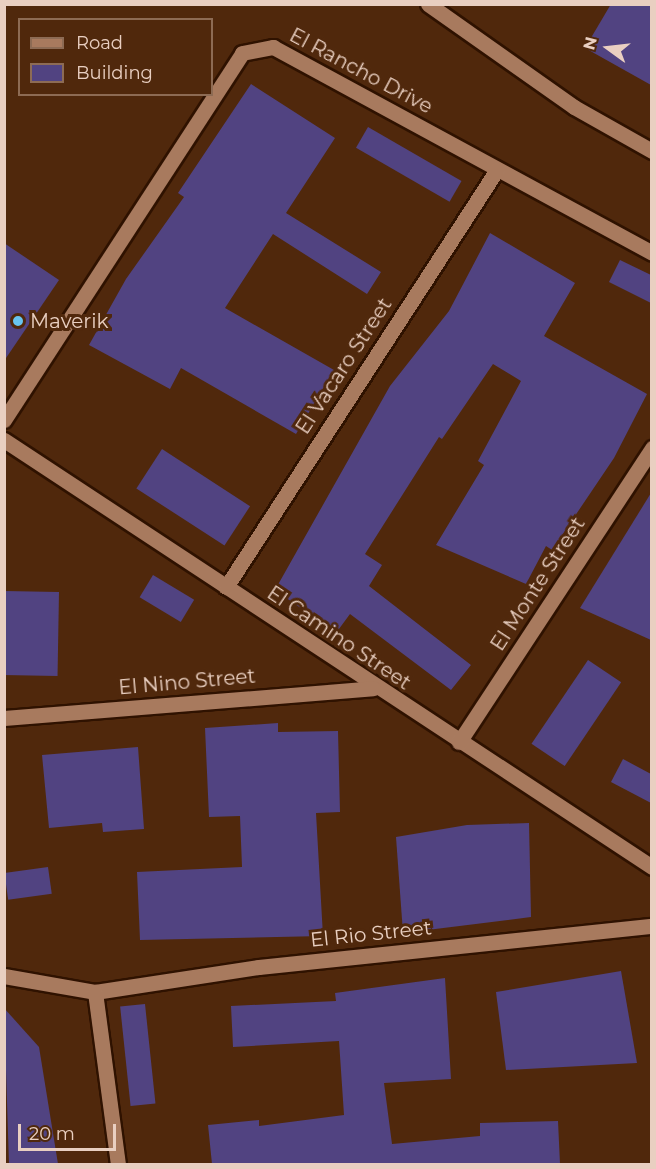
<!DOCTYPE html>
<html>
<head>
<meta charset="utf-8">
<style>
	body { margin:0 }
	#map { position:relative; width:656px; height:1169px; overflow:hidden; background:#50280c; font-family:Montserrat,sans-serif }
	div>[style] { position:absolute }
	[style*='--x'] { left:calc(var(--x)*1px); top:calc(var(--y)*1px); width:calc(var(--w)*1px); rotate:calc(var(--a)*1deg) }
	.building>* { inset:0; background:#514381; transform-origin:0 0 }
	.roads { filter:drop-shadow(2px 0 #2f1200) drop-shadow(-2px 0 #2f1200) drop-shadow(0 2px #2f1200) drop-shadow(0 -2px #2f1200) }
	.street>* { height:15px; margin:-7.5px; padding:0 7.5px; transform-origin:7.5px; border-radius:7.5px; background:#a87a5e }
	.secondary>* { height:15px; margin:-7.5px; padding:0 7.5px; transform-origin:7.5px; border-radius:7.5px; background:#a87a5e }
	.dots>* { width:16px; height:16px; translate:-50% -50%; box-sizing:border-box; border:3px solid #50280c; border-radius:50% }
	span { translate:-50% -50%; white-space:nowrap; text-align:center; line-height:1.15; -webkit-text-stroke:6px #50280c; paint-order:stroke }
	.street-label { font-size:20px; color:#e9cfc1 }
	.poi-label { font-size:20px; color:#e9cfc1 }
	.left { translate:0 -50%; text-align:left }
	.frame { position:absolute; inset:0; border:6px solid #e9cfc1; pointer-events:none }
	.legend { position:absolute; left:18px; top:18px; width:195px; height:78px; box-sizing:border-box; background:#50280c; border:2px solid #8d6b54; margin:0; padding:8px 10px; list-style:none; font-size:18px; color:#e9cfc1 }
	.legend li { display:flex; align-items:center; gap:12px; height:30px }
	.legend b { width:30px; border:2px solid #8d6b54 }
	.north { position:absolute; left:578px; top:18px; width:60px; height:60px; -webkit-text-stroke:4px #50280c; paint-order:stroke; rotate:285deg; font-size:16px; font-weight:700; line-height:24px; text-align:center; color:#e9cfc1 }
	.north::after { content:''; display:block; margin:auto; width:21px; height:27px; background:#e9cfc1; clip-path:polygon(50% 0,100% 100%,50% 72%,0 100%) }
	.scale { position:absolute; left:18px; top:1124px; width:98px; height:27px; box-sizing:border-box; border:3px solid #e9cfc1; border-top:0; padding-left:8px; font-size:18px; line-height:21px; white-space:nowrap; color:#e9cfc1; -webkit-text-stroke:4px #50280c; paint-order:stroke }
</style>
</head>
<body>
<div id="map">
	<div class="building">
		<i style="clip-path:polygon(611px 4px,651px 4px,651px 85px,585px 48px)"></i>
		<i style="clip-path:polygon(251px 84px,335px 138px,286px 213px,381px 272px,367px 294px,273px 234px,225px 308px,334px 370px,296px 434px,181px 368px,170px 389px,89px 345px,126px 279px,184px 197px,178px 193px)"></i>
		<i style="left:368px;top:127px;width:108px;height:24px;rotate:30deg"></i>
		<i style="clip-path:polygon(490px 233px,575px 283px,544px 336px,647px 394px,614px 458px,552px 550px,546px 546px,526px 584px,436px 545px,484px 465px,478px 461px,521px 381px,493px 364px,442px 439px,439px 437px,365px 554px,382px 565px,369px 586px,471px 665px,451px 690px,350px 614px,336px 633px,275px 590px,390px 386px,449px 311px)"></i>
		<i style="clip-path:polygon(4px 243px,59px 280px,4px 361px)"></i>
		<i style="clip-path:polygon(620px 260px,651px 275px,651px 303px,609px 282px)"></i>
		<i style="left:162px;top:449px;width:105px;height:47px;rotate:33deg"></i>
		<i style="clip-path:polygon(651px 493px,651px 640px,580px 608px)"></i>
		<i style="left:153px;top:575px;width:48px;height:26px;rotate:31deg"></i>
		<i style="left:4px;top:591px;width:55px;height:84px;rotate:1deg"></i>
		<i style="left:588px;top:660px;width:40px;height:101px;rotate:34deg"></i>
		<i style="clip-path:polygon(278px 723px,278px 732px,338px 731px,340px 812px,316px 813px,323px 936px,140px 940px,137px 872px,242px 867px,240px 816px,209px 817px,205px 728px)"></i>
		<i style="clip-path:polygon(138px 747px,144px 829px,103px 832px,102px 823px,49px 828px,42px 755px)"></i>
		<i style="clip-path:polygon(623px 759px,651px 774px,651px 803px,611px 782px)"></i>
		<i style="clip-path:polygon(529px 823px,531px 917px,403px 933px,396px 837px,467px 825px)"></i>
		<i style="left:48px;top:867px;width:27px;height:44px;rotate:82deg"></i>
		<i style="clip-path:polygon(621px 971px,637px 1063px,506px 1070px,496px 992px)"></i>
		<i style="clip-path:polygon(445px 978px,451px 1079px,384px 1083px,392px 1144px,480px 1136px,480px 1123px,558px 1121px,560px 1164px,212px 1164px,208px 1125px,259px 1120px,259px 1126px,344px 1115px,339px 1041px,233px 1047px,231px 1006px,336px 1001px,335px 993px)"></i>
		<i style="left:145px;top:1004px;width:100px;height:25px;rotate:84deg"></i>
		<i style="clip-path:polygon(4px 1008px,39px 1047px,58px 1164px,9px 1164px)"></i>
	</div>
	<div class="roads">
		<div class="street">
			<i style="--x:4;--y:420;--w:437;--a:-57"></i>
			<i style="--x:242;--y:53;--w:32;--a:-11"></i>
			<i style="--x:273;--y:47;--w:431;--a:28.5"></i>
			<i style="--x:4;--y:440;--w:776;--a:33.38"></i>
			<i style="--x:226;--y:587;--w:498;--a:-57"></i>
			<i style="--x:4;--y:718;--w:370;--a:-4.6"></i>
			<i style="--x:459;--y:742;--w:352;--a:-56.7"></i>
			<i style="--x:4;--y:976;--w:92;--a:10"></i>
			<i style="--x:95;--y:992;--w:166;--a:-8.7"></i>
			<i style="--x:259;--y:967;--w:395;--a:-6"></i>
			<i style="--x:95;--y:992;--w:174;--a:82.4"></i>
		</div>
		<div class="secondary">
			<i style="--x:428;--y:4;--w:179;--a:35.2"></i>
			<i style="--x:574;--y:107;--w:90;--a:29.4"></i>
		</div>
	</div>
	<div class="dots">
		<i style="left:18px;top:321px;background:#68c4f0"></i>
	</div>
	<div class="street-label">
		<span style="left:361px;top:71px;rotate:28deg">El Rancho Drive</span>
		<span style="left:344px;top:366px;rotate:-57deg">El Vacaro Street</span>
		<span style="left:538px;top:584px;rotate:-57deg">El Monte Street</span>
		<span style="left:339px;top:638px;rotate:34deg">El Camino Street</span>
		<span style="left:187px;top:682px;rotate:-5deg">El Nino Street</span>
		<span style="left:371px;top:934px;rotate:-6deg">El Rio Street</span>
	</div>
	<div class="poi-label">
		<span class="left" style="left:30px;top:321px">Maverik</span>
	</div>
	<div class="frame"></div>
	<ul class="legend">
	<li><b style="height:8px;background:#a87a5e"></b>Road</li>
	<li><b style="height:16px;background:#514381"></b>Building</li>
	</ul>
	<div class="north">N</div>
	<div class="scale">20 m</div>
</div>
</body>
</html>
